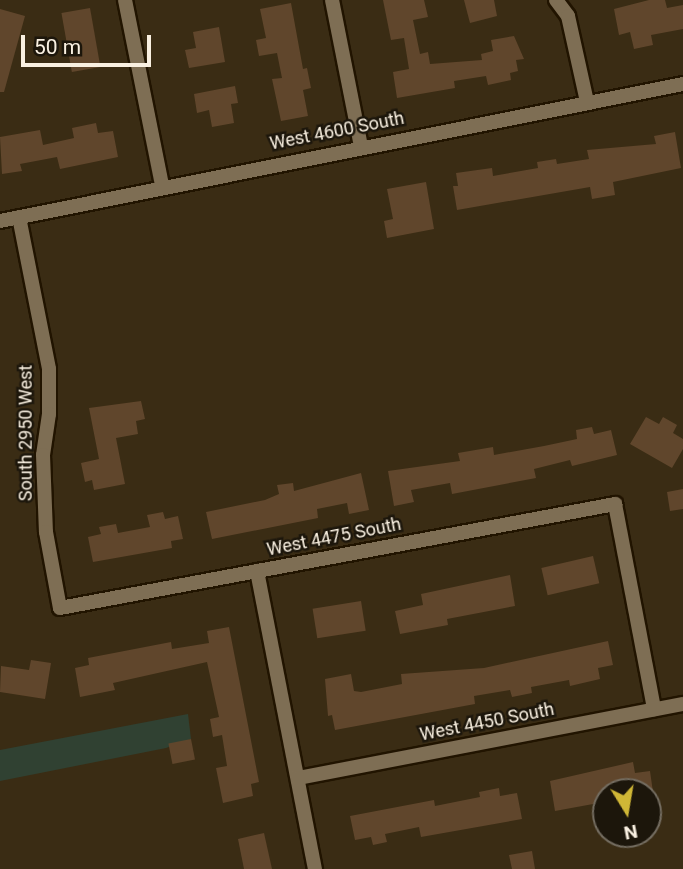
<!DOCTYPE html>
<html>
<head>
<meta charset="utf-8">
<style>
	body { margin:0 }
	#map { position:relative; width:683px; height:869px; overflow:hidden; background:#3a2c14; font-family:Roboto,sans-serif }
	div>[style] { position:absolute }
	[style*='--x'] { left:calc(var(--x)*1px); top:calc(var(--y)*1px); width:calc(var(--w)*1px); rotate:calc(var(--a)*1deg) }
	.green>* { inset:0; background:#304132 }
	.building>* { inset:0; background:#60462c; transform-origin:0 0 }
	.roads { filter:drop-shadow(2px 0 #211400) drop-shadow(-2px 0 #211400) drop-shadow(0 2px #211400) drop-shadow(0 -2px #211400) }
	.street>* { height:14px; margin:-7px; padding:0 7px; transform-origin:7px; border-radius:7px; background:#7e6e54 }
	span { translate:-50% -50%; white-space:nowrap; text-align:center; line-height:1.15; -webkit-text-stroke:5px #1c160b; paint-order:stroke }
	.street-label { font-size:18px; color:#f9f0e1 }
	.north { position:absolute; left:592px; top:778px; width:70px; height:70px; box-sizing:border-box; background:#1c160b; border:2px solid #746d61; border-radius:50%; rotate:169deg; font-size:19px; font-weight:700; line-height:28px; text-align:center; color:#f9f0e1 }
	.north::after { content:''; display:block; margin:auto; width:24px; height:32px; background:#d0b736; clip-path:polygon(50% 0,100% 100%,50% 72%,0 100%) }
	.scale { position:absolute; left:21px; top:35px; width:130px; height:32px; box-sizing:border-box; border:4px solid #f9f0e1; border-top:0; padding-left:9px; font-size:21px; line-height:24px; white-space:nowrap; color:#f9f0e1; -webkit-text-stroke:5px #1c160b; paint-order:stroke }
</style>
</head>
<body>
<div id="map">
	<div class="green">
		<i style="clip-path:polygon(188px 714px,191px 739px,166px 748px,0 781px,0 750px)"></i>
	</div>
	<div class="building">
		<i style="clip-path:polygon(383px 0,424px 0,428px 17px,413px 20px,420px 54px,428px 52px,430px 64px,482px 60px,481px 54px,493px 51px,491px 40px,514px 36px,524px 59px,516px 60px,518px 71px,510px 73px,511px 80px,488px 85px,486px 76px,454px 81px,455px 88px,397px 98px,393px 72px,409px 69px,404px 38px,391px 40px)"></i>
		<i style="clip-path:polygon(464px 0,494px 0,497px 16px,470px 23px)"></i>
		<i style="clip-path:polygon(649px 0,665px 0,667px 8px,683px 5px,683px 29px,651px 35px,653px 45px,634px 49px,630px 32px,619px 35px,614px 9px)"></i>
		<i style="clip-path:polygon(291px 3px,303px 69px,307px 68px,311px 88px,303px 90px,308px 116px,281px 121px,272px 79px,282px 78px,277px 53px,259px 56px,256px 40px,266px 38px,260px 9px)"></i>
		<i style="left:90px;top:8px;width:60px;height:29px;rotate:80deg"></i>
		<i style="clip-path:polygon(0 9px,25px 16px,4px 92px,0 92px)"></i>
		<i style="clip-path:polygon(219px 27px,225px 62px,189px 68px,185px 50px,196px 48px,193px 32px)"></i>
		<i style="clip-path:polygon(235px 86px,238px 103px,231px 104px,234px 123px,212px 127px,209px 110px,197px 113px,194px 94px)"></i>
		<i style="clip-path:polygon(96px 123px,98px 133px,113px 131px,118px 157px,60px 169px,57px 157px,20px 164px,22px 171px,2px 174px,0 137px,40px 130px,43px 145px,74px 138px,72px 128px)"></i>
		<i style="clip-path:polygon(675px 132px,681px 168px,613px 182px,615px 195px,592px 199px,590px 187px,457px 210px,453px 186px,458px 186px,456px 173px,492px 168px,493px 176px,538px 168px,537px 162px,556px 159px,557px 164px,589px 159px,587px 150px,656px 144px,654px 136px)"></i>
		<i style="clip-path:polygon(426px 182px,434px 229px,387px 238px,384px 221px,393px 219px,387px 189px)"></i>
		<i style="clip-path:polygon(141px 401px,145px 419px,136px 421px,138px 434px,116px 438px,125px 484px,94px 490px,92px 480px,85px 482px,81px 463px,99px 459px,89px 408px)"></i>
		<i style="clip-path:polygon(646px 417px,659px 424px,663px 417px,677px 425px,673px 433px,683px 439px,683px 449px,672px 468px,630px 444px)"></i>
		<i style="clip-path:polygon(592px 427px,594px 434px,611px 430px,617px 455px,572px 466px,570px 460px,534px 469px,536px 478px,452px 494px,450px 483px,411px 490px,414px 502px,394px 506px,388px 471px,460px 461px,458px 453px,493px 447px,494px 455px,544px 446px,577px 439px,576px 430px)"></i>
		<i style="clip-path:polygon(361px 473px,369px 510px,349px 514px,347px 503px,317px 509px,318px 518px,212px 539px,206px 512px,265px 500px,279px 494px,277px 485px,293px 483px,294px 491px)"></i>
		<i style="clip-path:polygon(683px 489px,683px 509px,670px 511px,667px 492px)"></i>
		<i style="clip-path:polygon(163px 512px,165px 519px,178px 516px,183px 539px,171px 541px,172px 548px,93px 562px,88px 537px,101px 534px,99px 527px,116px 524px,118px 533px,150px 527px,147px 515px)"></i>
		<i style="left:593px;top:556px;width:28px;height:53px;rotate:77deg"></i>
		<i style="clip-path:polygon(510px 575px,515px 606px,447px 619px,448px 625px,400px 634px,395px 611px,423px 605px,421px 594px)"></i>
		<i style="left:361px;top:601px;width:30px;height:49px;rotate:81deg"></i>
		<i style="clip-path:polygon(229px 627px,259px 782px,251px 784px,253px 796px,223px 803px,216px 768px,227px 766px,222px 735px,213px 737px,210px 719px,219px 717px,207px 662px,113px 683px,115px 690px,80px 697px,75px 668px,89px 665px,88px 658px,171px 642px,172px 649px,209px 643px,207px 631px)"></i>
		<i style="clip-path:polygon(608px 641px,613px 665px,598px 668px,600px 679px,570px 686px,569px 680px,531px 687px,532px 693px,512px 697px,510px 690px,474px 696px,475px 704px,335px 730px,332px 715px,328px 716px,325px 679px,351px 674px,354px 691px,361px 692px,402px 684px,401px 674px,484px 668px)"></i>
		<i style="clip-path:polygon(31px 660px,51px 663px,45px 699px,0 692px,1px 666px,29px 670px)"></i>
		<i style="left:191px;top:739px;width:21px;height:23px;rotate:79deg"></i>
		<i style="clip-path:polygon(633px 762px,635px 773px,650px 771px,653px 792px,602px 792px,604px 802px,555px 811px,550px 781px)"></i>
		<i style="clip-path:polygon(499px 788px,500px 796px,517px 793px,522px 819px,421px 837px,419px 827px,385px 834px,387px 842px,373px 845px,371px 837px,355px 840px,350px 816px,434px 800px,435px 806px,480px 797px,479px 792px)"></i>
		<i style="clip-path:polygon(264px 833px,272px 869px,244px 869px,238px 839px)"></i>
		<i style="clip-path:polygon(532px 851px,535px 869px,512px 869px,509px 855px)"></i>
	</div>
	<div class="roads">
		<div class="street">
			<i style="--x:125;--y:0;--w:189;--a:78.7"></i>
			<i style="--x:332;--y:0;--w:149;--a:78.8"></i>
			<i style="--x:556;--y:0;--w:20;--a:53"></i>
			<i style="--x:568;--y:16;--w:88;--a:77.5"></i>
			<i style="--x:19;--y:217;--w:155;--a:78.8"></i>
			<i style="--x:49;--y:369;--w:45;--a:90"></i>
			<i style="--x:49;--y:414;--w:41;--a:98.3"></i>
			<i style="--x:43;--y:455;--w:77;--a:87.8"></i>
			<i style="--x:46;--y:532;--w:77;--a:79.6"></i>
			<i style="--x:60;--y:608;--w:565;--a:-10.61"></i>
			<i style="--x:615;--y:504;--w:209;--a:79.2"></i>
			<i style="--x:0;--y:221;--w:697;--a:-11.34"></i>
			<i style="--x:257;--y:571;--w:304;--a:79"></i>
			<i style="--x:298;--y:778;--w:392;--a:-10.9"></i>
		</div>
	</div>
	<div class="street-label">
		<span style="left:337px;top:131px;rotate:-11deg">West 4600 South</span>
		<span style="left:26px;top:433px;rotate:-90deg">South 2950 West</span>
		<span style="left:334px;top:537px;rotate:-11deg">West 4475 South</span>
		<span style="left:487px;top:722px;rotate:-11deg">West 4450 South</span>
	</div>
	<div class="north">N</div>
	<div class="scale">50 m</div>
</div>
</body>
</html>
